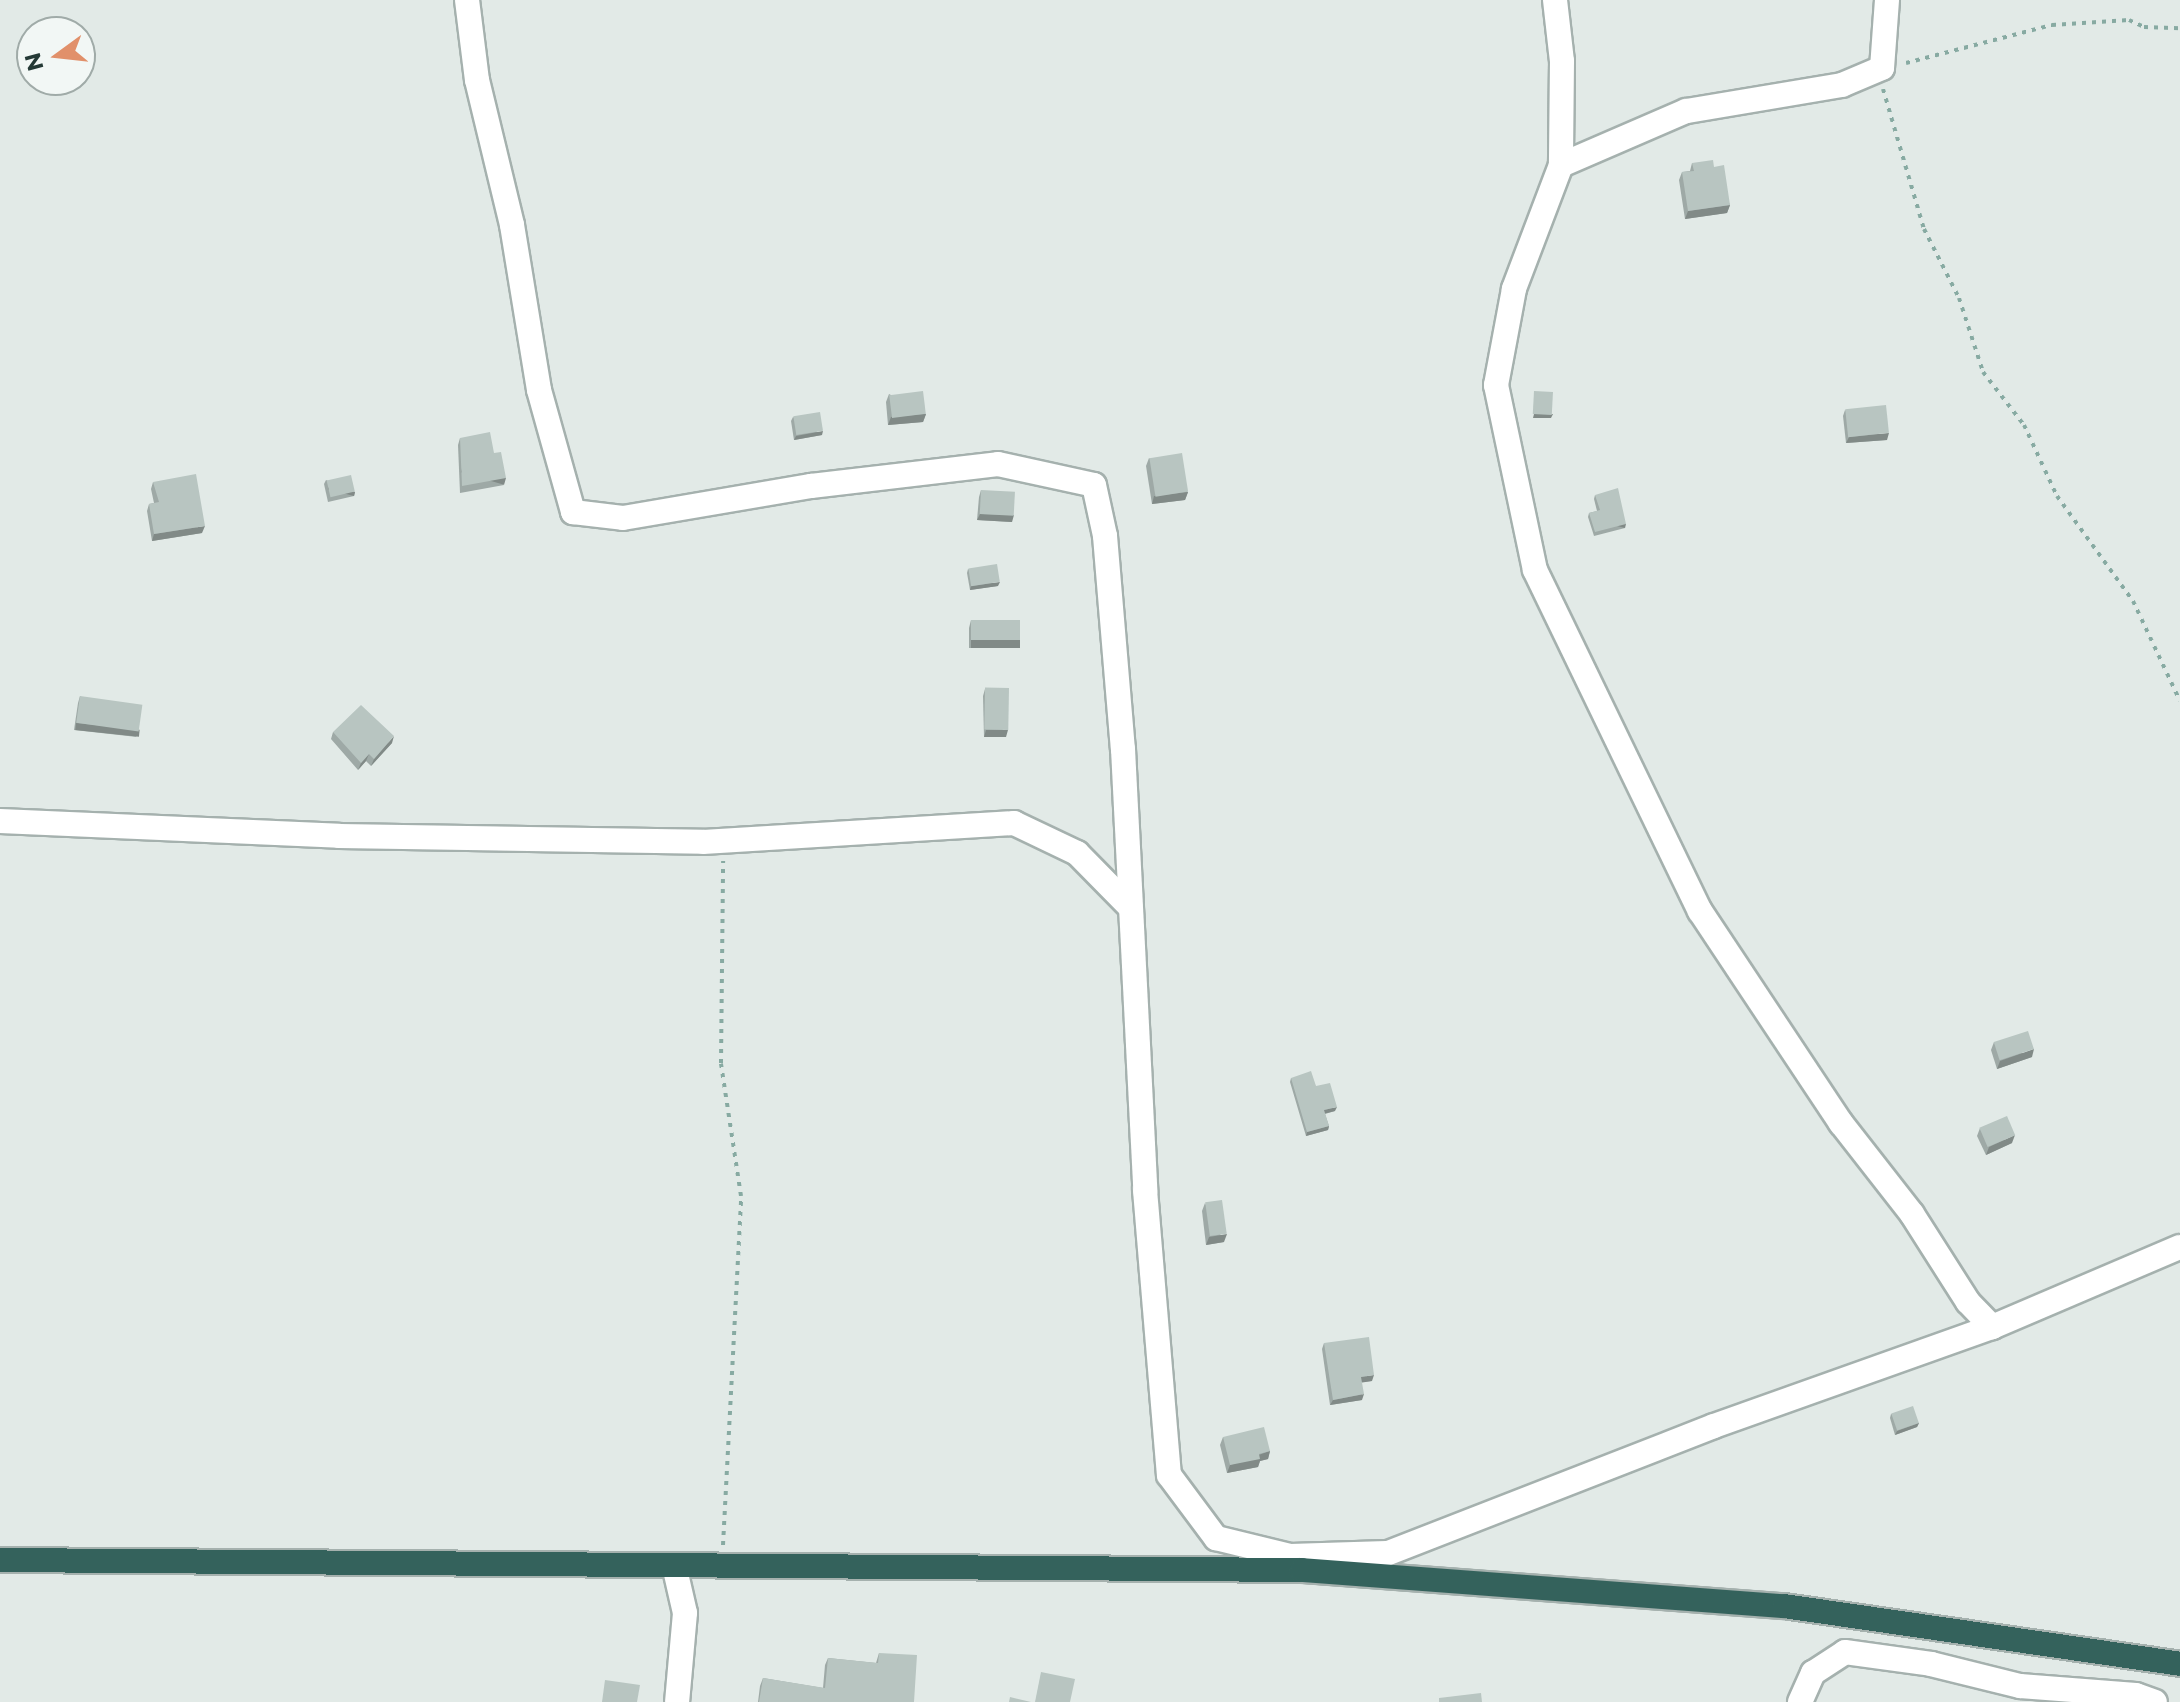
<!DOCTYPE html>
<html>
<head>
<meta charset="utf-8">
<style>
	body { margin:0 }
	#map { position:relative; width:2180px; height:1702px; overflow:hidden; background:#e2eae7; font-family:Montserrat,sans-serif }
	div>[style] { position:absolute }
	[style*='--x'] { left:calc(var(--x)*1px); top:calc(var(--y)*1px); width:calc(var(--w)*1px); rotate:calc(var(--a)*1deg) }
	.path>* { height:4px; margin-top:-2px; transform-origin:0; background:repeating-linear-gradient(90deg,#87aaa2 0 4px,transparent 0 10px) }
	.roads { filter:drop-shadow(2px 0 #a5b1ae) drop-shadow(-2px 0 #a5b1ae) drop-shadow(0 2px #a5b1ae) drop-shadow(0 -2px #a5b1ae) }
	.street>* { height:24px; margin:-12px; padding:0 12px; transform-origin:12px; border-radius:12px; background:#fff }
	.highway>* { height:24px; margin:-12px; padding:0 12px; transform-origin:12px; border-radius:12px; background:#34625c }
	.wall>* { inset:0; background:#9ea9a6 }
	.shaded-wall>* { inset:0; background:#818a87; transform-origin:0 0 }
	.building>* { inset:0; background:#b8c5c1; transform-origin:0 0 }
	span { translate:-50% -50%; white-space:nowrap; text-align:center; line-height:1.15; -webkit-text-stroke:7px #f2f7f5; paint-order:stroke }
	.north { position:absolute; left:16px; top:16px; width:80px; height:80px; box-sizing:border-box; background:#f2f7f5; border:2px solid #a0aba8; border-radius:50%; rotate:255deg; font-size:22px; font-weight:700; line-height:32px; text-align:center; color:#243935 }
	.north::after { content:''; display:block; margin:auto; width:28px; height:36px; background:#e1906a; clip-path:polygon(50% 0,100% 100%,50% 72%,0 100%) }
</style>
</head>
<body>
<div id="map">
	<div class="path">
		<i style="--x:1906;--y:63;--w:151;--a:-14.6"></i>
		<i style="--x:2052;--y:25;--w:77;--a:-3.7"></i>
		<i style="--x:2129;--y:20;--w:17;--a:25"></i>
		<i style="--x:2144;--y:27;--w:36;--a:2"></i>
		<i style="--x:1883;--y:89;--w:146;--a:73.7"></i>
		<i style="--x:1924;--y:229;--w:77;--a:63.1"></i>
		<i style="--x:1959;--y:298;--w:78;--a:72"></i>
		<i style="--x:1983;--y:372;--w:67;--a:52.3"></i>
		<i style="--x:2024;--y:425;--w:78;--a:65.1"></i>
		<i style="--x:2057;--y:496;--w:130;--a:54.1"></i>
		<i style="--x:2133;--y:601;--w:110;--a:64.8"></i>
		<i style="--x:723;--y:1545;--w:349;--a:-87"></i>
		<i style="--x:741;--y:1196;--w:134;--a:-98.6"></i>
		<i style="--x:721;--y:1063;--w:202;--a:-89.4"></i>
	</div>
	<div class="roads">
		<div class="street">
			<i style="--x:467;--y:0;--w:81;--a:82.9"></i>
			<i style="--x:477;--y:80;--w:149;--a:76.4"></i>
			<i style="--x:512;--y:225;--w:167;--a:80.7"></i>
			<i style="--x:539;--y:390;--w:127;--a:74.4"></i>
			<i style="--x:573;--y:512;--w:50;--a:6.8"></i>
			<i style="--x:623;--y:518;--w:191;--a:-9.7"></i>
			<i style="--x:811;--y:486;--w:188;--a:-6.7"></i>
			<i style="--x:998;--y:464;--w:98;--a:12.3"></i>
			<i style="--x:1094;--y:485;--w:52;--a:77.8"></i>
			<i style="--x:1105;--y:536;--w:214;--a:85.2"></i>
			<i style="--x:1123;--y:749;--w:442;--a:87.1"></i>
			<i style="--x:1145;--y:1190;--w:286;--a:85.2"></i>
			<i style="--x:1169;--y:1475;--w:79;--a:53.3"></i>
			<i style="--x:1216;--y:1538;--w:76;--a:13.7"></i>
			<i style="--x:1290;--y:1556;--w:97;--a:-1.8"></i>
			<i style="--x:1555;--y:0;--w:61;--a:83.5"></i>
			<i style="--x:1562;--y:61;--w:104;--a:90.6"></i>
			<i style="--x:1887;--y:0;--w:68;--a:94.2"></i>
			<i style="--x:1882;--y:68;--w:43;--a:157"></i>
			<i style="--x:1842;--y:85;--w:158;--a:170.5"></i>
			<i style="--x:1686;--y:111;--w:136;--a:156.6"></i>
			<i style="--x:1561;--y:165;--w:133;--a:110.8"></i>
			<i style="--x:1514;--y:289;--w:98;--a:100.6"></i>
			<i style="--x:1496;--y:385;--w:189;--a:78.1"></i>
			<i style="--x:1535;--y:570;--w:379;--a:64.2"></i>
			<i style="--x:1700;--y:911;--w:255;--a:56.4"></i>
			<i style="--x:1841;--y:1123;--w:115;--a:52"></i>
			<i style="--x:1912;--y:1214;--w:104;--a:57.5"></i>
			<i style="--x:1968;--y:1302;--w:35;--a:46"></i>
			<i style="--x:0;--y:821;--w:339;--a:2.5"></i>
			<i style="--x:339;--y:836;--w:364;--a:0.9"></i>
			<i style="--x:703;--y:842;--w:312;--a:-3.5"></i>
			<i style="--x:1014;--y:823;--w:70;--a:25.5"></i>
			<i style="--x:1077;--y:853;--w:74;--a:45.5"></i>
			<i style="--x:1373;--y:1559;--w:366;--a:-21.3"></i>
			<i style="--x:1714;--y:1426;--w:295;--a:-19.6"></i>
			<i style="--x:1992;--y:1327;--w:204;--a:-23.1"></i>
			<i style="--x:674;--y:1565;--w:49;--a:77.1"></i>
			<i style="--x:685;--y:1613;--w:89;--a:95.1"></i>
			<i style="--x:1800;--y:1702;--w:32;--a:-66"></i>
			<i style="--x:1813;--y:1673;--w:38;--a:-33"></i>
			<i style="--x:1845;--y:1652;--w:87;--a:7.9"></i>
			<i style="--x:1931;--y:1664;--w:92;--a:13.9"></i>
			<i style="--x:2020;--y:1686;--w:116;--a:4.4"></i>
			<i style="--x:2136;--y:1695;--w:20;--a:20"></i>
		</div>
		<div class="highway">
			<i style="--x:0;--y:1560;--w:1302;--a:0.44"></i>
			<i style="--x:1302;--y:1570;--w:483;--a:4.3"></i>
			<i style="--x:1784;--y:1606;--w:400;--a:8.3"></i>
		</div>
	</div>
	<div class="wall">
		<i style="clip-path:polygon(1692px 163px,1714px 167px,1730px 205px,1727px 213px,1685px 219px,1679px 180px,1682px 172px,1690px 171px)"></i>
		<i style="clip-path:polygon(889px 394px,926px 414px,923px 422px,888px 425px,886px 402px)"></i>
		<i style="clip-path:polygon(1845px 410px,1887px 440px,1846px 443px,1843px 416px)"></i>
		<i style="clip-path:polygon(793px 417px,822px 435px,794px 440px,791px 421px)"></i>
		<i style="clip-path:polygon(460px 438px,504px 485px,460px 493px,458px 445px)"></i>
		<i style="clip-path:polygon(1149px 458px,1188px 492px,1185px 500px,1152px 504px,1146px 466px)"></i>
		<i style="clip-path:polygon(326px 480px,355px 492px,354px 496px,328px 502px,324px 484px)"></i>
		<i style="clip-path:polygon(153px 482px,202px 533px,152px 541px,147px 511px,149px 504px,154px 503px,151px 489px)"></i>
		<i style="clip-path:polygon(981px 490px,1012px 522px,977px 520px,979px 497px)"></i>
		<i style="clip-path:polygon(1595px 495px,1625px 528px,1594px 536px,1588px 517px,1589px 513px,1597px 511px,1594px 499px)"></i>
		<i style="clip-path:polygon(968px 569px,998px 586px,970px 590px,967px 573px)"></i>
		<i style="clip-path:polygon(971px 620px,1020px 640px,1017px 648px,969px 648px,969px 628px)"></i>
		<i style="clip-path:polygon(985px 689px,1006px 737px,984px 737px,983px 696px)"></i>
		<i style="clip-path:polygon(80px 696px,137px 737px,74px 730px,78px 703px)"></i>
		<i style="clip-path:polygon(333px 732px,392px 743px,371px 766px,366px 761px,358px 770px,331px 739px)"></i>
		<i style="clip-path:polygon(1994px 1042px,2032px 1057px,1997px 1069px,1991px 1050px)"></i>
		<i style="clip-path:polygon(1291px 1078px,1316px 1086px,1335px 1111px,1325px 1114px,1329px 1126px,1328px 1130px,1306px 1136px,1290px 1082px)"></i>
		<i style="clip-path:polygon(1980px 1128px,2012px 1143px,1986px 1155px,1977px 1136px)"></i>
		<i style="clip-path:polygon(1205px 1203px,1224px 1242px,1206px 1245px,1202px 1211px)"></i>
		<i style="clip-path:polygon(1324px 1343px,1372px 1381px,1362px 1382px,1362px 1400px,1330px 1405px,1322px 1349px)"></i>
		<i style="clip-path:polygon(1891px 1414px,1919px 1423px,1917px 1427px,1895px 1435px,1890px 1418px)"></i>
		<i style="clip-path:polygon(1223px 1437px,1270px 1451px,1268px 1459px,1260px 1461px,1258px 1467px,1227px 1473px,1220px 1445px)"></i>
		<i style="clip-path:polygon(879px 1653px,914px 1702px,758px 1702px,760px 1686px,763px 1678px,823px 1688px,825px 1665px,828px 1658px,876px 1663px)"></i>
	</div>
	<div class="shaded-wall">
		<i style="clip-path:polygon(1730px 205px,1727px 213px,1685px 219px,1688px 211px)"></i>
		<i style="clip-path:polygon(926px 414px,923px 422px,888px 425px,891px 417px)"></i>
		<i style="clip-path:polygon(1534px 414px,1553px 414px,1551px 418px,1533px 418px)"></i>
		<i style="clip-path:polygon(823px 431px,822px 435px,794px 440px,796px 436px)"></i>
		<i style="clip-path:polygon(1889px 433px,1887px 440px,1846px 443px,1849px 437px)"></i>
		<i style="left:506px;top:478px;width:7px;height:45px;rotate:106deg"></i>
		<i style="left:355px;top:492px;width:4px;height:27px;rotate:104deg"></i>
		<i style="clip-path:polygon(1188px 492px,1185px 500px,1152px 504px,1154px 496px)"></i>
		<i style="clip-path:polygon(980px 514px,1014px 515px,1012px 522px,977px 520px)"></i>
		<i style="left:1626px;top:524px;width:4px;height:32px;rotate:104deg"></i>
		<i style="clip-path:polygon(205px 526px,202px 533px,152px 541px,154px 534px)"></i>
		<i style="clip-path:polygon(1000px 582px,998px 586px,970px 590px,971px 586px)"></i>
		<i style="left:971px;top:640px;width:49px;height:8px"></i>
		<i style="left:76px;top:723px;width:64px;height:7px;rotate:6deg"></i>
		<i style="clip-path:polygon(986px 730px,1008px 730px,1006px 737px,984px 737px)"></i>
		<i style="clip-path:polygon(394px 736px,392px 743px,371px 766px,374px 759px)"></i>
		<i style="clip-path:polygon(369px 754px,366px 761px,358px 770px,361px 763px)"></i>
		<i style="clip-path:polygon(2034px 1049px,2032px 1057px,1997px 1069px,2000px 1061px)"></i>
		<i style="clip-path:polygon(1337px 1107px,1335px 1111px,1323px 1114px,1324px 1110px)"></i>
		<i style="clip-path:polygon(1329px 1126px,1328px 1130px,1306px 1136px,1307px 1132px)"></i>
		<i style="clip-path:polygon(2015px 1135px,2012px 1143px,1986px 1155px,1989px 1147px)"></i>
		<i style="clip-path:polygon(1227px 1234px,1224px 1242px,1206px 1245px,1209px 1237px)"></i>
		<i style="clip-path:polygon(1374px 1375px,1372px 1381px,1359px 1383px,1361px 1377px)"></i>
		<i style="clip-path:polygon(1364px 1394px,1362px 1400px,1330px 1405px,1333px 1400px)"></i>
		<i style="clip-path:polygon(1919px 1423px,1917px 1427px,1895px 1435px,1897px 1431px)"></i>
		<i style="clip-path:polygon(1270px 1451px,1268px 1459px,1260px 1461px,1258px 1467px,1227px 1473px,1230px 1465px)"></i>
	</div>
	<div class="building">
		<i style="clip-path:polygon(1713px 160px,1714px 167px,1724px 165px,1730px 205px,1688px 211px,1682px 172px,1694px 171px,1692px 163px)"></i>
		<i style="left:923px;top:391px;width:23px;height:34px;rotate:83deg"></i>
		<i style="left:1534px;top:391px;width:19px;height:23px;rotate:3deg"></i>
		<i style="left:1886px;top:405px;width:28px;height:41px;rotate:84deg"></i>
		<i style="left:820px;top:412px;width:19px;height:27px;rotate:81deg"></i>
		<i style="clip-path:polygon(490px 432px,494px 453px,501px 452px,506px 478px,462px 486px,460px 438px)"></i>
		<i style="left:1182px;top:453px;width:39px;height:33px;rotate:81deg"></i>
		<i style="clip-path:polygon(196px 474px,205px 526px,154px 534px,149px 504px,159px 502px,153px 482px)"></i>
		<i style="left:351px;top:475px;width:17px;height:25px;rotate:77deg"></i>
		<i style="clip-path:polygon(1618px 488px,1626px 524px,1595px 532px,1589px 513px,1600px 510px,1595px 495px)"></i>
		<i style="left:981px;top:490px;width:34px;height:24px;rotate:3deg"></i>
		<i style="left:997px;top:564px;width:18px;height:29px;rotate:81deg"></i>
		<i style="left:971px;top:620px;width:49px;height:20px"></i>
		<i style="left:1009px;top:688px;width:42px;height:24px;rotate:91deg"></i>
		<i style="left:80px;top:696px;width:63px;height:27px;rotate:8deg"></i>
		<i style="clip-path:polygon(361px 705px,394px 736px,374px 759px,369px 754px,361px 763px,333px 732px)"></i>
		<i style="left:2028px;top:1031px;width:19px;height:36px;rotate:72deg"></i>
		<i style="clip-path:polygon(1311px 1071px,1316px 1086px,1330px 1083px,1337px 1107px,1324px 1110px,1329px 1126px,1307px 1132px,1291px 1078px)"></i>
		<i style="left:2007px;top:1116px;width:21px;height:30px;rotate:67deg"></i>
		<i style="left:1222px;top:1200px;width:34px;height:17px;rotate:82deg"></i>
		<i style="clip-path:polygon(1369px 1337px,1374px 1375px,1361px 1377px,1364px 1394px,1333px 1400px,1324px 1343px)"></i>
		<i style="left:1913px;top:1406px;width:18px;height:23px;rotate:71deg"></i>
		<i style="clip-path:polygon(1264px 1427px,1270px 1451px,1259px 1454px,1260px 1459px,1230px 1465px,1223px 1437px)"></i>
		<i style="clip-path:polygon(879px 1653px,917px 1655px,914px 1702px,759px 1702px,763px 1678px,825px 1688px,828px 1658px,878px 1663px)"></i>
		<i style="clip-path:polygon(1041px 1672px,1075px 1679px,1070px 1702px,1035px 1702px)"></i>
		<i style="clip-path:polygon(605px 1680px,640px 1685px,637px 1702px,602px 1702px)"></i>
		<i style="clip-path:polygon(1481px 1693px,1482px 1702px,1439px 1702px,1439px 1698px)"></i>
		<i style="clip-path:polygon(1010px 1697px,1031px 1702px,1009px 1702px)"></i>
	</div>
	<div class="north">N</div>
</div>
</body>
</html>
